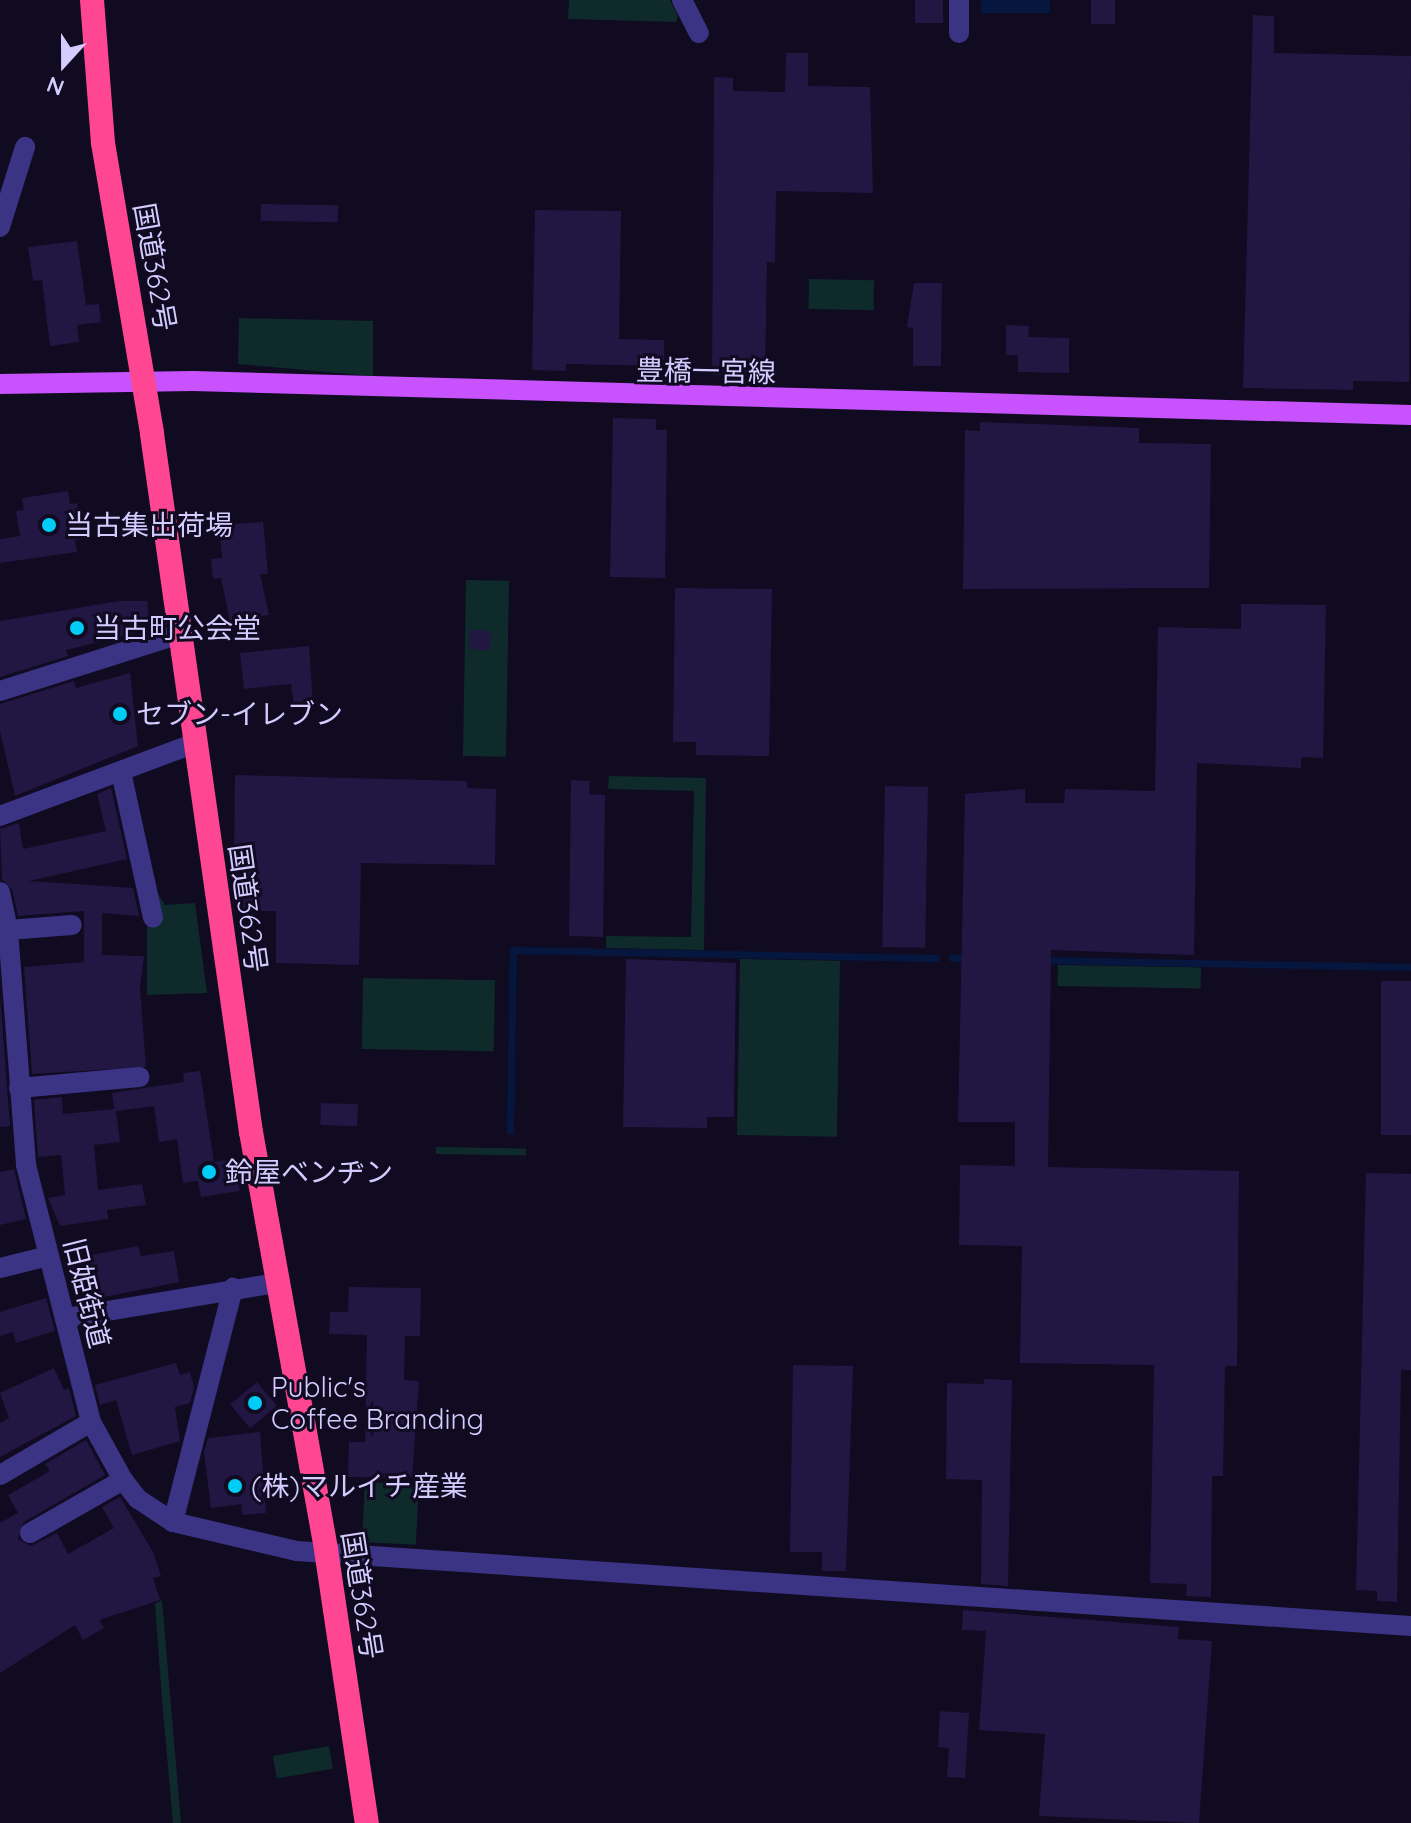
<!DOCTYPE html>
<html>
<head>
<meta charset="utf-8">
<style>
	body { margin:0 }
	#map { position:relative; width:1411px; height:1823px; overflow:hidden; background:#100b21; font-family:Quicksand,"Noto Sans JP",sans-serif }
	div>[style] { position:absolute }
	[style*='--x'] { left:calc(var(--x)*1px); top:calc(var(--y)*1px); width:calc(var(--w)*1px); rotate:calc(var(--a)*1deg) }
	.green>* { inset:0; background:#0e2a2b; transform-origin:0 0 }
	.water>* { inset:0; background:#06173f; transform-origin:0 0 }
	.stream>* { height:7px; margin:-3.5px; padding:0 3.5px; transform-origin:3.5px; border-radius:3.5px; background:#06173f }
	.building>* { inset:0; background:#221643; transform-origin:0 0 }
	.minor>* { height:20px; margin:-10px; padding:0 10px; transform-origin:10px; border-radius:10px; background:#3b3383 }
	.major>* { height:20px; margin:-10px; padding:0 10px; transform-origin:10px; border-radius:10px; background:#c952ff }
	.highway>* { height:24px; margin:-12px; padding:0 12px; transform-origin:12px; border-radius:12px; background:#ff4693 }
	.dots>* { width:22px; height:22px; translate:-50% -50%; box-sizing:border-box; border:4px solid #100b21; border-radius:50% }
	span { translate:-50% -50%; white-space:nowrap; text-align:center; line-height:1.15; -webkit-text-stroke:6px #100b21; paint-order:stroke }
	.street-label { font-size:28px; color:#d4cbff }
	.poi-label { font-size:28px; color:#d4cbff }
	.left { translate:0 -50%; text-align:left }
	.north { position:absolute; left:24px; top:24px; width:80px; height:80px; -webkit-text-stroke:6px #100b21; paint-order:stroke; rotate:201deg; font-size:22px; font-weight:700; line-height:32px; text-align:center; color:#d4cbff }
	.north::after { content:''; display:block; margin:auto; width:28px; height:36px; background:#d4cbff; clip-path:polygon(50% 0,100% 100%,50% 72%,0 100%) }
</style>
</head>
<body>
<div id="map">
	<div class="green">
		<i style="clip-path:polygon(569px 0,670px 0,678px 16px,676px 22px,568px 19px)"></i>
		<i style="left:809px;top:279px;width:65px;height:30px;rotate:1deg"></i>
		<i style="clip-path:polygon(239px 318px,373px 321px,373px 376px,238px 364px)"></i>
		<i style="left:466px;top:580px;width:43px;height:176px;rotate:1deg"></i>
		<i style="clip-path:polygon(609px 776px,706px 778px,704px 950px,606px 948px,606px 936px,691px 937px,694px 791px,608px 789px)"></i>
		<i style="clip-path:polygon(149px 878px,165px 905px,195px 903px,207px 993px,147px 995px,147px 926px,159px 924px)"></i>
		<i style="left:740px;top:959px;width:100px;height:176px;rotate:1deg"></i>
		<i style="left:1058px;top:965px;width:143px;height:21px;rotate:1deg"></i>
		<i style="left:363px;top:978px;width:132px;height:71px;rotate:1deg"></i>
		<i style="left:436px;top:1147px;width:90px;height:7px;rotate:1deg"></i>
		<i style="left:365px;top:1482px;width:54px;height:60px;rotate:3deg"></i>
		<i style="clip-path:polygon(162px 1600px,181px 1823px,173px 1823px,162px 1700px,155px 1604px)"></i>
		<i style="left:329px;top:1746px;width:23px;height:57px;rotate:80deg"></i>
	</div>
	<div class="water">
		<i style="left:981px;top:0;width:69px;height:13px"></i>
	</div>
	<div class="stream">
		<i style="--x:952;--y:958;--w:18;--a:0"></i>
		<i style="--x:1042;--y:960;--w:369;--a:1.1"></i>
		<i style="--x:510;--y:1131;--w:181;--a:-89.1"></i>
		<i style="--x:513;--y:950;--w:423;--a:1.1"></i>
	</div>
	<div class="building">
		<i style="left:915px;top:0;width:28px;height:23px"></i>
		<i style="left:1091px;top:0;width:24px;height:24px"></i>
		<i style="clip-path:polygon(1253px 15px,1274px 16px,1274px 53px,1411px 56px,1409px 382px,1353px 381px,1353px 390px,1243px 388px)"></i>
		<i style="clip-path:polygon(786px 53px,808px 53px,808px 86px,870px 87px,873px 193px,776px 191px,775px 263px,767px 262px,765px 376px,712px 375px,714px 77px,733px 78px,733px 91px,785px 92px)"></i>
		<i style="left:261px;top:204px;width:77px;height:17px;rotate:1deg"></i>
		<i style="clip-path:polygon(535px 210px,621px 211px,619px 339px,664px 340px,664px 366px,566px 364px,566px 371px,532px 370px)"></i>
		<i style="clip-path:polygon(77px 241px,86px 305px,99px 304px,101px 322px,77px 325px,79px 342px,50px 346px,42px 280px,33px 281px,28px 247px)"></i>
		<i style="clip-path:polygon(914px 283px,942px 283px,941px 366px,913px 366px,913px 328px,907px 327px)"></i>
		<i style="clip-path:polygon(1006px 325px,1029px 326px,1028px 337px,1069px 338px,1069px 373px,1018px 372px,1018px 355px,1006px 355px)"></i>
		<i style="clip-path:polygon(613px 418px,656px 419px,656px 430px,667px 430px,665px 578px,610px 577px)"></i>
		<i style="clip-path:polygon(980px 422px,1139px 428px,1139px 443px,1211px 444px,1209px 588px,963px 589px,965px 430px,980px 431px)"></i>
		<i style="clip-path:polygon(68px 491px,70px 504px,77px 503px,82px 539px,75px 540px,77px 552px,0 563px,0 539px,20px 536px,16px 511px,24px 510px,22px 498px)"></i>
		<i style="clip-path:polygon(263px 522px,268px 574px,260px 574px,269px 615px,230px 621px,221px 578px,213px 579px,211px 559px,222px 558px,219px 525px)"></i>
		<i style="clip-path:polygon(675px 588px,772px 589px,769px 756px,696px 755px,696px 742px,673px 742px)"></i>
		<i style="clip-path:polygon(119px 601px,147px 601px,151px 629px,66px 650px,68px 656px,0 677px,0 621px)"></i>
		<i style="clip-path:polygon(1241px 604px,1326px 605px,1323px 758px,1301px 757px,1301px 768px,1197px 763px,1194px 955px,1051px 950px,1048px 1167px,1239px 1171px,1237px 1366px,1225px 1366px,1223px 1476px,1212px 1476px,1211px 1597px,1186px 1596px,1187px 1584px,1150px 1583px,1154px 1365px,1020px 1363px,1022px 1246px,959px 1245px,960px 1165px,1015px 1166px,1015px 1122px,958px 1122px,965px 794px,1025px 789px,1025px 803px,1064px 803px,1065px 789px,1155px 791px,1158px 627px,1241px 629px)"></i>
		<i style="left:470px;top:630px;width:21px;height:19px;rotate:3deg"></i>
		<i style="clip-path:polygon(309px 646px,313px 704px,294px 706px,291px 684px,244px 689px,240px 653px)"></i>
		<i style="clip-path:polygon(130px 673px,138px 746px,15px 796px,0 731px,0 704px,74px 681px,76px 688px)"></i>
		<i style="clip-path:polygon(235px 775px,467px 781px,467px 788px,496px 789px,495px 865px,361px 863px,359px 965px,276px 963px,276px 911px,243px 911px,244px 858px,234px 858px)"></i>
		<i style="clip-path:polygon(571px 780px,590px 781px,589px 794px,605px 795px,603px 937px,569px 936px)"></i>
		<i style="left:885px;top:786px;width:43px;height:161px;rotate:1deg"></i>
		<i style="clip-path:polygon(111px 788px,127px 859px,29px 881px,133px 888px,139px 916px,102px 913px,102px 955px,144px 956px,140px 988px,146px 1067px,32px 1074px,24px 967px,84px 962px,84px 911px,18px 916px,12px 889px,2px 879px,0 829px,19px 823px,23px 849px,106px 831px,97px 794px)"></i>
		<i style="clip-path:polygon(626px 959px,736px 963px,734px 1117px,707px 1117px,707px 1128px,623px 1127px)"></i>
		<i style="left:1381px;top:981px;width:30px;height:154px"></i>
		<i style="clip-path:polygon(0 996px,10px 1126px,0 1127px)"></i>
		<i style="clip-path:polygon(200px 1071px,214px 1162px,235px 1159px,240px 1191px,201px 1197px,198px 1181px,183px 1183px,177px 1139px,159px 1142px,154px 1106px,116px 1111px,120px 1142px,94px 1145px,98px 1190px,142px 1184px,146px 1205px,107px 1210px,108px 1219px,60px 1226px,48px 1198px,65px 1195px,61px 1155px,38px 1157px,34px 1100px,62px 1097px,63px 1114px,114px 1109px,112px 1093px,184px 1082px,183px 1073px)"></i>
		<i style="left:321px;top:1103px;width:37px;height:22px;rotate:2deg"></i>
		<i style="clip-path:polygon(14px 1169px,26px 1219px,0 1225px,0 1172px)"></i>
		<i style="clip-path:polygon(1366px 1173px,1411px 1174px,1411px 1370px,1401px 1370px,1397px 1602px,1377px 1601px,1377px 1591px,1356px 1590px)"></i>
		<i style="clip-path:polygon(138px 1246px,141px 1256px,174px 1251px,179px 1282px,74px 1303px,71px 1259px)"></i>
		<i style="clip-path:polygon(349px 1287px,421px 1288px,420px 1336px,405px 1336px,404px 1380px,419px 1381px,412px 1478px,348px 1477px,349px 1442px,365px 1442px,367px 1335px,329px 1334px,330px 1312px,348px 1312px)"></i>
		<i style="clip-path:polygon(46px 1298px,55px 1331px,16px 1343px,13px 1332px,0 1336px,0 1312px)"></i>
		<i style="clip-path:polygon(176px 1363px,180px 1375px,190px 1372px,194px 1387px,190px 1403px,175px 1407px,180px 1441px,132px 1455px,116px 1400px,100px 1405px,95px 1385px)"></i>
		<i style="clip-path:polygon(793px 1365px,853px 1366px,846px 1571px,822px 1571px,822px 1552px,790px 1552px)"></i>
		<i style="clip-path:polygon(54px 1368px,64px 1390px,69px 1388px,76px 1416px,0 1457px,0 1423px,9px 1418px,0 1393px)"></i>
		<i style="clip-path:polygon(984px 1379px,1012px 1380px,1008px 1586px,981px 1584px,982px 1480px,946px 1479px,947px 1383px,984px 1384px)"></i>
		<i style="left:257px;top:1382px;width:31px;height:35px;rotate:50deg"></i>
		<i style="clip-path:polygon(260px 1432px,266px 1513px,242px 1515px,241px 1504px,211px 1508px,204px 1452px,208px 1438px)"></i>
		<i style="clip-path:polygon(86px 1440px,105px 1475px,24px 1522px,18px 1539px,31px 1546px,57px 1533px,68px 1554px,114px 1528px,102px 1507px,120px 1497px,153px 1552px,161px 1576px,153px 1578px,160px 1600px,99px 1620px,104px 1628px,83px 1640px,75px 1625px,0 1673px,0 1523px,18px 1513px,8px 1495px,50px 1471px,45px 1464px)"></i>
		<i style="clip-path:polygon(963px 1610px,1179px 1627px,1178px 1639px,1212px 1641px,1199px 1823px,1039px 1816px,1045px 1734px,979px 1730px,986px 1631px,962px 1630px)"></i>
		<i style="clip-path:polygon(940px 1711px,969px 1713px,965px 1778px,947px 1777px,949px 1748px,938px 1747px)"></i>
	</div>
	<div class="minor">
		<i style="--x:682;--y:0;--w:37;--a:63"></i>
		<i style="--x:959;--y:33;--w:33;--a:-90"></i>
		<i style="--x:0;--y:227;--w:84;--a:-72.6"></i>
		<i style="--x:0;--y:691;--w:189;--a:-17.6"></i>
		<i style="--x:121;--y:772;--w:149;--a:77.6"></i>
		<i style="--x:0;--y:816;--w:206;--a:-20.5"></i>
		<i style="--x:0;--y:892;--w:39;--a:78"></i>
		<i style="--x:8;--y:930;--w:236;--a:85.6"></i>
		<i style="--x:26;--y:1165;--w:265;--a:75.8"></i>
		<i style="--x:91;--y:1422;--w:66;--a:61.1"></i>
		<i style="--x:123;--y:1480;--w:24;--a:52"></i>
		<i style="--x:138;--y:1499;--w:42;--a:33.3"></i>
		<i style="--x:173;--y:1522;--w:127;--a:13.2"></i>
		<i style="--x:297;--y:1551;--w:1117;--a:3.85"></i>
		<i style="--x:8;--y:930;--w:64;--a:-4.5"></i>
		<i style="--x:19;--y:1088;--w:121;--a:-5.2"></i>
		<i style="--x:0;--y:1268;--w:50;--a:-13.8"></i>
		<i style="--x:65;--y:1318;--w:214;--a:-9.4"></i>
		<i style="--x:0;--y:1475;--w:105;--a:-30.2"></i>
		<i style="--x:173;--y:1522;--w:242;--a:-75.6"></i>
		<i style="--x:30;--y:1533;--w:107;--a:-29.7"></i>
	</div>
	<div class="major">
		<i style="--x:0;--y:384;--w:193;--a:-0.9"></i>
		<i style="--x:193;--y:381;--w:1218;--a:1.6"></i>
	</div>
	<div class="highway">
		<i style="--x:92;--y:0;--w:143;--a:85.6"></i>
		<i style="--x:103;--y:143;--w:295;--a:80.4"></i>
		<i style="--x:152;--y:434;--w:705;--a:81.93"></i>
		<i style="--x:251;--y:1132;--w:425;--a:79.8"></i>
		<i style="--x:326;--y:1550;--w:276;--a:81.5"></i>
	</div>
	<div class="dots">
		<i style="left:49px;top:525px;background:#00cdf6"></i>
		<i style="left:77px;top:628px;background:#00cdf6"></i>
		<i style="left:120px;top:714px;background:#00cdf6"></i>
		<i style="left:209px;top:1172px;background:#00cdf6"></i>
		<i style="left:255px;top:1403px;background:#00cdf6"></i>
		<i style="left:235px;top:1486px;background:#00cdf6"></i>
	</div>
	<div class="street-label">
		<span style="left:155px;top:267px;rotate:80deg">国道362号</span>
		<span style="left:706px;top:371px;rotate:1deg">豊橋一宮線</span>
		<span style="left:248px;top:908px;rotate:82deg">国道362号</span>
		<span style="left:87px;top:1293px;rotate:76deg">旧姫街道</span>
		<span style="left:362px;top:1595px;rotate:81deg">国道362号</span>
	</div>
	<div class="poi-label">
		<span class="left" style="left:65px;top:525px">当古集出荷場</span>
		<span class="left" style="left:93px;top:628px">当古町公会堂</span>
		<span class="left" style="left:136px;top:714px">セブン-イレブン</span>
		<span class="left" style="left:225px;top:1172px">鈴屋ベンヂン</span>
		<span class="left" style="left:271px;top:1403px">Public's<br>Coffee Branding</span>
		<span class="left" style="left:251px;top:1486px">(株)マルイチ産業</span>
	</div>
	<div class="north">N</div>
</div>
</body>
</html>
